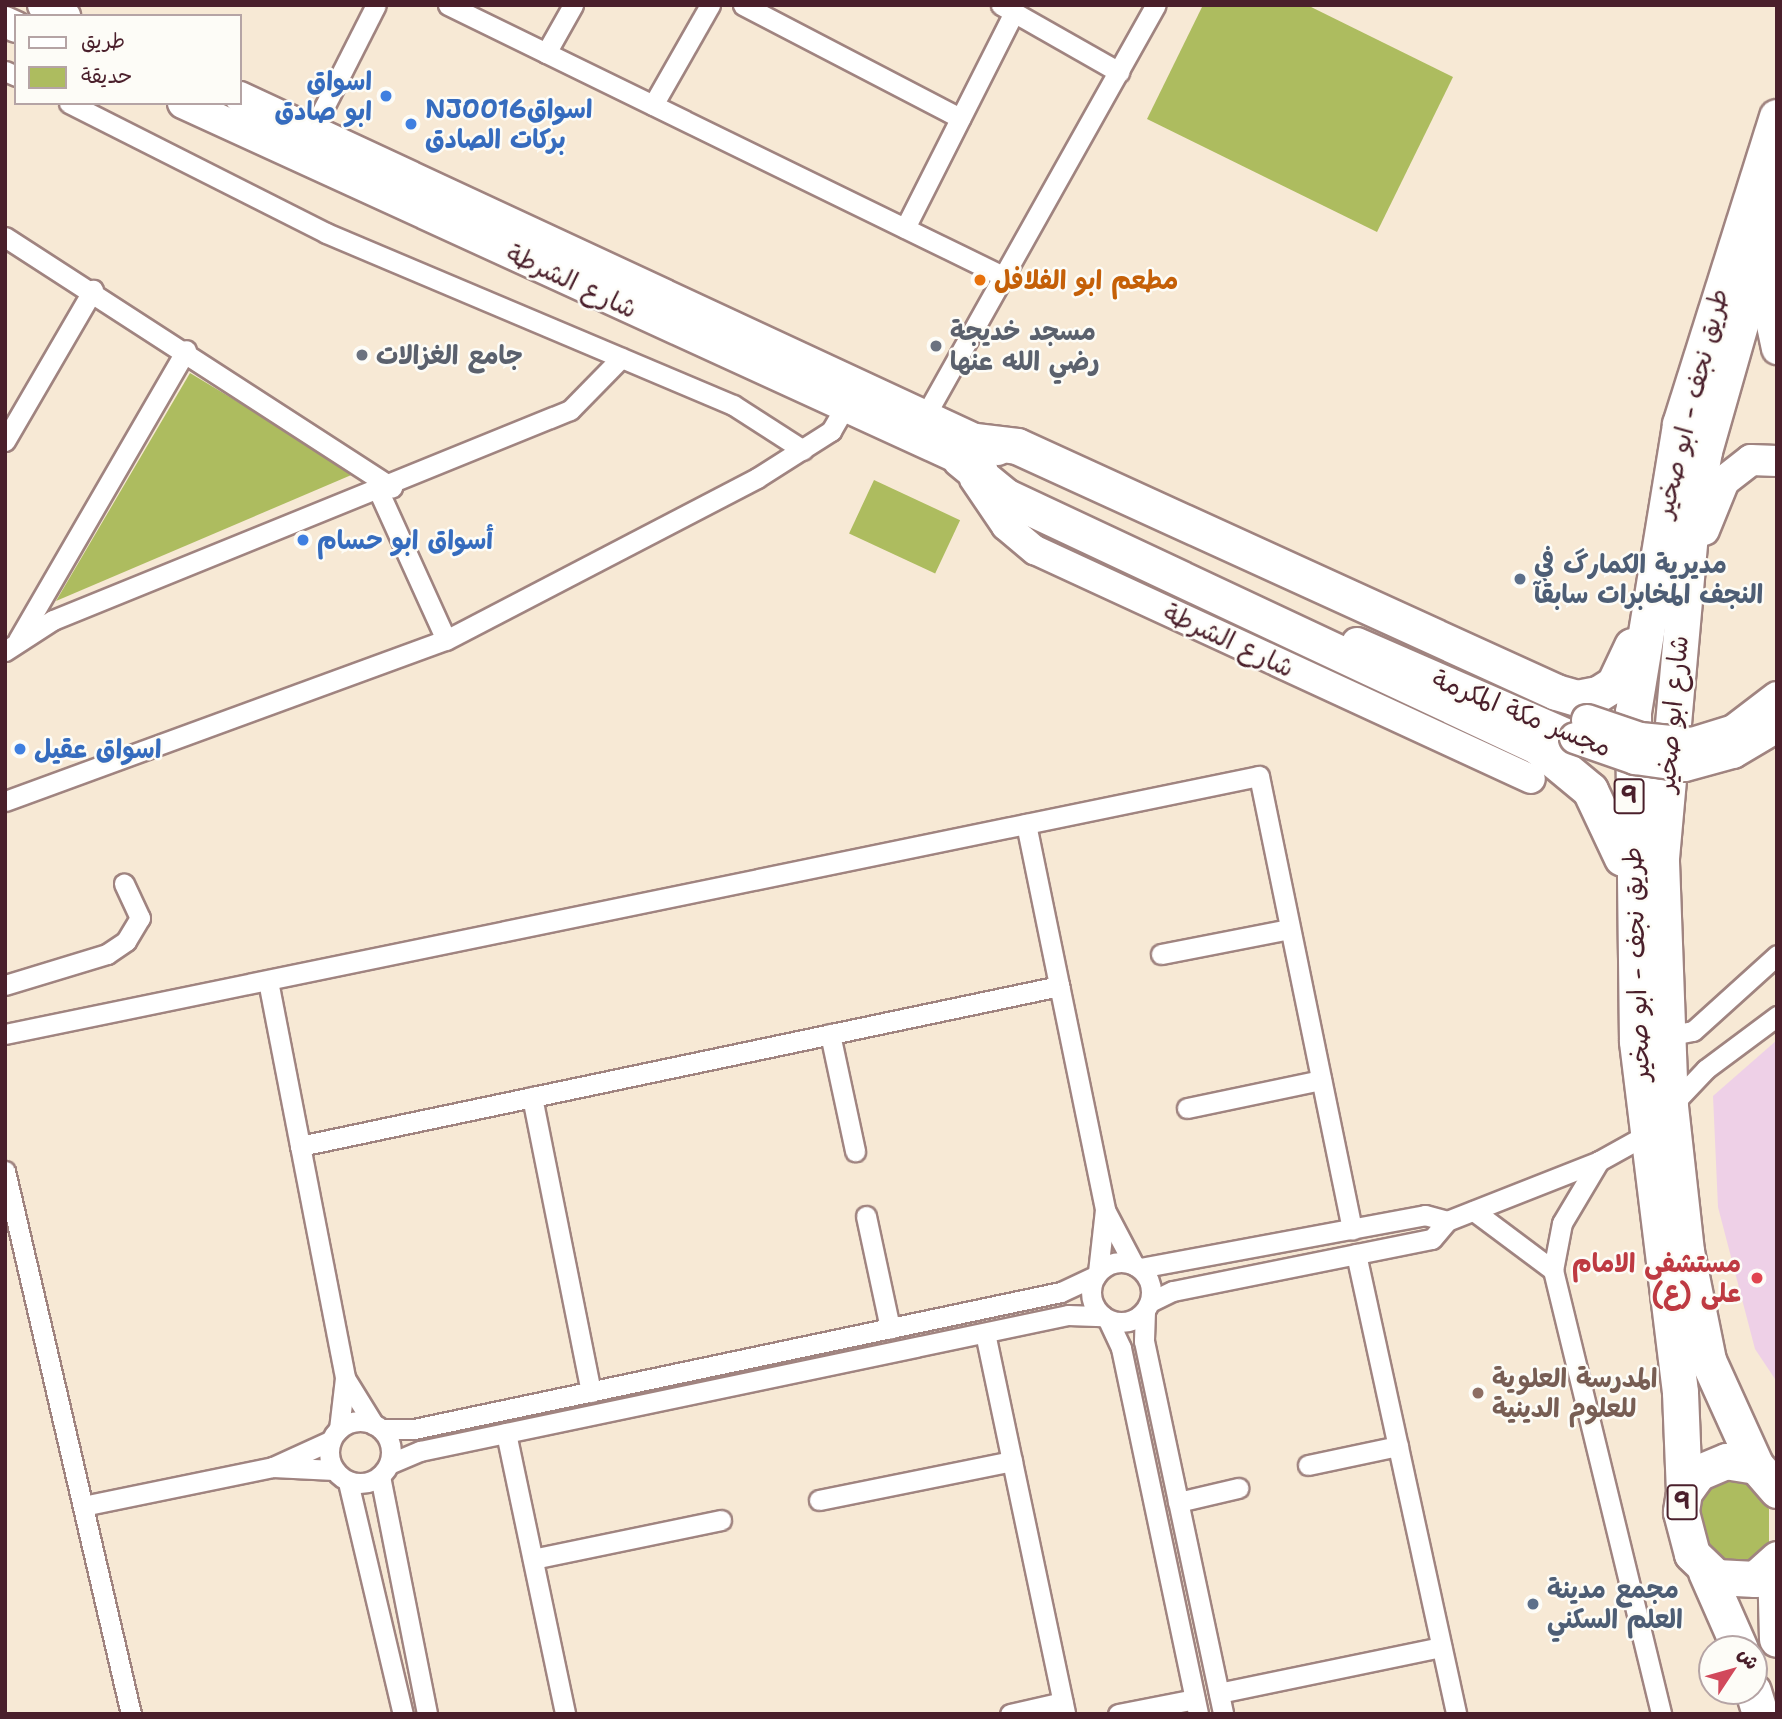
<!DOCTYPE html>
<html>
<head>
<meta charset="utf-8">
<style>
	body { margin:0 }
	#map { position:relative; width:1782px; height:1719px; overflow:hidden; background:#f7e9d5; font-family:"Shantell Sans","Playpen Sans Arabic",sans-serif }
	div>[style] { position:absolute }
	[style*='--x'] { left:calc(var(--x)*1px); top:calc(var(--y)*1px); width:calc(var(--w)*1px); rotate:calc(var(--a)*1deg) }
	.built>* { inset:0; background:#eed0e7 }
	.green>* { inset:0; background:#adbc5f; transform-origin:0 0 }
	.roads { filter:drop-shadow(2px 0 #a08480) drop-shadow(-2px 0 #a08480) drop-shadow(0 2px #a08480) drop-shadow(0 -2px #a08480) }
	.street>* { height:19px; margin:-9.5px; padding:0 9.5px; transform-origin:9.5px; border-radius:9.5px; background:#fff }
	.street>.ring { margin:-9.5px; padding:0; box-sizing:content-box; background:none; border:19px solid #fff; border-radius:50% }
	.secondary>* { height:28px; margin:-14px; padding:0 14px; transform-origin:14px; border-radius:14px; background:#fff }
	.primary>* { height:30px; margin:-15px; padding:0 15px; transform-origin:15px; border-radius:15px; background:#fff }
	.highway>* { height:35px; margin:-17.5px; padding:0 17.5px; transform-origin:17.5px; border-radius:17.5px; background:#fff }
	.bridges { filter:drop-shadow(2px 0 #a08480) drop-shadow(-2px 0 #a08480) drop-shadow(0 2px #a08480) drop-shadow(0 -2px #a08480) }
	.primary-bridge>* { height:30px; margin:-15px; padding:0 15px; transform-origin:15px; border-radius:15px; background:#fff }
	.dots>* { width:19px; height:19px; translate:-50% -50%; box-sizing:border-box; border:4px solid #fdfcf7; border-radius:50% }
	span { translate:-50% -50%; white-space:nowrap; text-align:center; line-height:1.15; -webkit-text-stroke:5px #fdfcf7; paint-order:stroke }
	.shield-label span { padding:2px 5px; background:#fdfcf7; border:2px solid; border-radius:5px; -webkit-text-stroke-width:0 }
	.shield-label { font-size:24px; color:#4a1f2b; font-weight:700 }
	.shop-label { font-size:26px; color:#366cbe; font-weight:700 }
	.right { translate:-100% -50%; text-align:right }
	.left { translate:0 -50%; text-align:left }
	.food-label { font-size:26px; color:#c56008; font-weight:700 }
	.street-label { font-size:26px; color:#4a1f2b }
	.worship-label { font-size:26px; color:#5b616d; font-weight:700 }
	.service-label { font-size:26px; color:#4e5e75; font-weight:700 }
	.health-label { font-size:26px; color:#be3a42; font-weight:700 }
	.education-label { font-size:26px; color:#785e54; font-weight:700 }
	.frame { position:absolute; inset:0; border:7px solid #4a1f2b; pointer-events:none }
	.legend { position:absolute; left:14px; top:14px; width:228px; height:91px; box-sizing:border-box; background:#fdfcf7; border:2px solid #b5a4a5; margin:0; padding:9px 12px; list-style:none; font-size:21px; color:#4a1f2b }
	.legend li { display:flex; align-items:center; gap:14px; height:35px }
	.legend b { width:35px; border:2px solid #b5a4a5 }
	.north { position:absolute; left:1698px; top:1635px; width:70px; height:70px; box-sizing:border-box; background:#fdfcf7; border:2px solid #b5a4a5; border-radius:50%; rotate:54deg; font-size:19px; font-weight:700; line-height:28px; text-align:center; color:#4a1f2b }
	.north::after { content:''; display:block; margin:auto; width:24px; height:32px; background:#d1495b; clip-path:polygon(50% 0,100% 100%,50% 72%,0 100%) }
</style>
</head>
<body>
<div id="map">
	<div class="built">
		<i style="clip-path:polygon(1777px 1040px,1777px 1382px,1755px 1349px,1718px 1207px,1713px 1096px)"></i>
	</div>
	<div class="green">
		<i style="clip-path:polygon(1203px 5px,1307px 5px,1453px 77px,1377px 232px,1147px 119px)"></i>
		<i style="clip-path:polygon(190px 373px,356px 473px,56px 601px)"></i>
		<i style="left:874px;top:480px;width:95px;height:59px;rotate:25deg"></i>
		<i style="clip-path:polygon(1725px 1477px,1753px 1486px,1769px 1509px,1769px 1545px,1751px 1562px,1727px 1562px,1705px 1539px,1699px 1503px,1705px 1490px)"></i>
	</div>
	<div class="roads">
		<div class="street">
			<i style="--x:448;--y:5;--w:618;--a:26.03"></i>
			<i style="--x:743;--y:5;--w:245;--a:27.5"></i>
			<i style="--x:1001;--y:5;--w:136;--a:29.6"></i>
			<i style="--x:546;--y:53;--w:55;--a:-60.6"></i>
			<i style="--x:5;--y:71;--w:12;--a:24"></i>
			<i style="--x:69;--y:103;--w:288;--a:26.8"></i>
			<i style="--x:326;--y:233;--w:442;--a:22.9"></i>
			<i style="--x:733;--y:405;--w:83;--a:32.7"></i>
			<i style="--x:653;--y:105;--w:115;--a:-60.3"></i>
			<i style="--x:312;--y:131;--w:141;--a:-63.1"></i>
			<i style="--x:905;--y:228;--w:242;--a:-63.2"></i>
			<i style="--x:5;--y:237;--w:461;--a:32.9"></i>
			<i style="--x:925;--y:416;--w:471;--a:-60.7"></i>
			<i style="--x:5;--y:441;--w:175;--a:-59.8"></i>
			<i style="--x:379;--y:492;--w:162;--a:65.6"></i>
			<i style="--x:18;--y:640;--w:335;--a:-59.9"></i>
			<i style="--x:5;--y:651;--w:57;--a:-32.9"></i>
			<i style="--x:53;--y:620;--w:558;--a:-22.11"></i>
			<i style="--x:570;--y:410;--w:73;--a:-45.6"></i>
			<i style="--x:5;--y:801;--w:469;--a:-20.1"></i>
			<i style="--x:446;--y:640;--w:351;--a:-27.5"></i>
			<i style="--x:757;--y:478;--w:88;--a:-32.4"></i>
			<i style="--x:831;--y:431;--w:28;--a:-60"></i>
			<i style="--x:1026;--y:824;--w:394;--a:78.4"></i>
			<i style="--x:1105;--y:1210;--w:62;--a:62.2"></i>
			<i style="--x:1161;--y:954;--w:131;--a:-11"></i>
			<i style="--x:268;--y:981;--w:404;--a:79"></i>
			<i style="--x:345;--y:1378;--w:55;--a:58.3"></i>
			<i style="--x:5;--y:985;--w:107;--a:-16.9"></i>
			<i style="--x:107;--y:954;--w:23;--a:-34"></i>
			<i style="--x:126;--y:941;--w:27;--a:-59"></i>
			<i style="--x:140;--y:918;--w:38;--a:-115"></i>
			<i style="--x:5;--y:1034;--w:1280;--a:-11.63"></i>
			<i style="--x:1259;--y:776;--w:463;--a:78.4"></i>
			<i style="--x:830;--y:1034;--w:120;--a:77.9"></i>
			<i style="--x:1667;--y:1036;--w:26;--a:-11"></i>
			<i style="--x:1693;--y:1031;--w:113;--a:-42.1"></i>
			<i style="--x:532;--y:1097;--w:301;--a:78.7"></i>
			<i style="--x:1670;--y:1107;--w:52;--a:-46.5"></i>
			<i style="--x:1706;--y:1069;--w:89;--a:-36.7"></i>
			<i style="--x:1187;--y:1108;--w:137;--a:-11.8"></i>
			<i style="--x:300;--y:1146;--w:776;--a:-11.9"></i>
			<i style="--x:1599;--y:1161;--w:72;--a:120.8"></i>
			<i style="--x:1562;--y:1223;--w:48;--a:100.8"></i>
			<i style="--x:1553;--y:1270;--w:457;--a:76.3"></i>
			<i style="--x:5;--y:1171;--w:557;--a:76.94"></i>
			<i style="--x:1474;--y:1211;--w:99;--a:36.8"></i>
			<i style="--x:866;--y:1216;--w:115;--a:77.9"></i>
			<i style="--x:1356;--y:1254;--w:471;--a:77.7"></i>
			<i class="ring" style="left:1091px;top:1262px;width:41px;height:41px"></i>
			<i style="--x:1140;--y:1268;--w:290;--a:-10.5"></i>
			<i style="--x:1425;--y:1215;--w:23;--a:15"></i>
			<i style="--x:1098;--y:1272;--w:62;--a:-83.6"></i>
			<i style="--x:1150;--y:1302;--w:25;--a:-26"></i>
			<i style="--x:1173;--y:1291;--w:264;--a:-11.4"></i>
			<i style="--x:1432;--y:1239;--w:23;--a:-50"></i>
			<i style="--x:1447;--y:1221;--w:163;--a:-21.5"></i>
			<i style="--x:1599;--y:1161;--w:51;--a:-29.1"></i>
			<i style="--x:1145;--y:1311;--w:30;--a:92"></i>
			<i style="--x:1144;--y:1341;--w:381;--a:78"></i>
			<i style="--x:1108;--y:1320;--w:31;--a:65"></i>
			<i style="--x:1121;--y:1348;--w:374;--a:78.1"></i>
			<i style="--x:985;--y:1333;--w:389;--a:78.1"></i>
			<i class="ring" style="left:329px;top:1421px;width:43px;height:43px"></i>
			<i style="--x:339;--y:1429;--w:51;--a:-83.3"></i>
			<i style="--x:381;--y:1429;--w:33;--a:0"></i>
			<i style="--x:414;--y:1429;--w:661;--a:-11.96"></i>
			<i style="--x:1061;--y:1292;--w:38;--a:-25"></i>
			<i style="--x:506;--y:1433;--w:287;--a:78.1"></i>
			<i style="--x:389;--y:1464;--w:34;--a:-23"></i>
			<i style="--x:420;--y:1451;--w:662;--a:-11.85"></i>
			<i style="--x:1068;--y:1315;--w:35;--a:2"></i>
			<i style="--x:1308;--y:1465;--w:92;--a:-11.9"></i>
			<i style="--x:273;--y:1467;--w:61;--a:2.8"></i>
			<i style="--x:380;--y:1476;--w:243;--a:78.8"></i>
			<i style="--x:348;--y:1482;--w:238;--a:76.7"></i>
			<i style="--x:819;--y:1500;--w:197;--a:-11.4"></i>
			<i style="--x:1178;--y:1502;--w:62;--a:-13.1"></i>
			<i style="--x:83;--y:1506;--w:194;--a:-11.6"></i>
			<i style="--x:273;--y:1467;--w:63;--a:-24.5"></i>
			<i style="--x:533;--y:1559;--w:192;--a:-11.7"></i>
			<i style="--x:1219;--y:1693;--w:227;--a:-11.7"></i>
			<i style="--x:1010;--y:1714;--w:54;--a:-12.8"></i>
			<i style="--x:1118;--y:1714;--w:78;--a:-11"></i>
		</div>
		<div class="secondary">
			<i style="--x:974;--y:479;--w:57;--a:55.8"></i>
			<i style="--x:1006;--y:526;--w:38;--a:40"></i>
			<i style="--x:1035;--y:550;--w:546;--a:24.78"></i>
		</div>
		<div class="primary">
			<i style="--x:43;--y:5;--w:25;--a:27"></i>
			<i style="--x:5;--y:22;--w:12;--a:24"></i>
			<i style="--x:240;--y:97;--w:836;--a:24.97"></i>
			<i style="--x:183;--y:103;--w:879;--a:24.61"></i>
			<i style="--x:1759;--y:264;--w:87;--a:78"></i>
			<i style="--x:1704;--y:530;--w:53;--a:-67.8"></i>
			<i style="--x:1724;--y:481;--w:34;--a:-38"></i>
			<i style="--x:1751;--y:460;--w:26;--a:2"></i>
			<i style="--x:1357;--y:643;--w:238;--a:23.5"></i>
		</div>
		<div class="highway">
			<i style="--x:977;--y:441;--w:40;--a:7.1"></i>
			<i style="--x:1017;--y:446;--w:592;--a:24.53"></i>
			<i style="--x:1556;--y:692;--w:22;--a:16"></i>
			<i style="--x:1577;--y:698;--w:21;--a:-11"></i>
			<i style="--x:1598;--y:694;--w:19;--a:-32"></i>
			<i style="--x:1614;--y:684;--w:42;--a:-64.7"></i>
			<i style="--x:960;--y:459;--w:58;--a:39.4"></i>
			<i style="--x:1005;--y:496;--w:588;--a:25.17"></i>
			<i style="--x:1537;--y:746;--w:69;--a:39.7"></i>
			<i style="--x:1590;--y:790;--w:75;--a:64.8"></i>
			<i style="--x:1756;--y:1466;--w:116;--a:-114.4"></i>
			<i style="--x:1708;--y:1360;--w:111;--a:-101.4"></i>
			<i style="--x:1686;--y:1251;--w:145;--a:-96.3"></i>
			<i style="--x:1670;--y:1107;--w:249;--a:-92.1"></i>
			<i style="--x:1661;--y:858;--w:337;--a:-84.9"></i>
			<i style="--x:1691;--y:522;--w:72;--a:-79.6"></i>
			<i style="--x:1704;--y:451;--w:266;--a:-74.1"></i>
			<i style="--x:1777;--y:1490;--w:32;--a:-131"></i>
			<i style="--x:1756;--y:1466;--w:30;--a:-171"></i>
			<i style="--x:1726;--y:1461;--w:30;--a:157"></i>
			<i style="--x:1698;--y:1473;--w:24;--a:126"></i>
			<i style="--x:1684;--y:1492;--w:20;--a:99"></i>
			<i style="--x:1681;--y:1512;--w:43;--a:75.3"></i>
			<i style="--x:1692;--y:1554;--w:33;--a:44"></i>
			<i style="--x:1716;--y:1577;--w:39;--a:3"></i>
			<i style="--x:1755;--y:1579;--w:30;--a:-42"></i>
			<i style="--x:1684;--y:1492;--w:100;--a:-92.3"></i>
			<i style="--x:1680;--y:1392;--w:354;--a:-97"></i>
			<i style="--x:1637;--y:1041;--w:329;--a:-90.7"></i>
			<i style="--x:1633;--y:712;--w:292;--a:-80.7"></i>
			<i style="--x:1680;--y:424;--w:322;--a:-72.5"></i>
			<i style="--x:1775;--y:1562;--w:77;--a:88.5"></i>
			<i style="--x:1706;--y:1572;--w:84;--a:66.2"></i>
			<i style="--x:1753;--y:1691;--w:24;--a:73"></i>
		</div>
	</div>
	<div class="bridges">
		<div class="primary-bridge">
			<i style="--x:1587;--y:720;--w:56;--a:18.8"></i>
			<i style="--x:1640;--y:738;--w:52;--a:5.5"></i>
			<i style="--x:1692;--y:743;--w:44;--a:-17.2"></i>
			<i style="--x:1734;--y:730;--w:54;--a:-37.5"></i>
			<i style="--x:1575;--y:738;--w:64;--a:19.3"></i>
			<i style="--x:1635;--y:759;--w:50;--a:8"></i>
			<i style="--x:1685;--y:766;--w:50;--a:-15.2"></i>
			<i style="--x:1733;--y:753;--w:51;--a:-30.6"></i>
		</div>
	</div>
	<div class="dots">
		<i style="left:386px;top:96px;background:#3f7fe0"></i>
		<i style="left:411px;top:124px;background:#3f7fe0"></i>
		<i style="left:980px;top:280px;background:#e8710a"></i>
		<i style="left:936px;top:346px;background:#6b7280"></i>
		<i style="left:362px;top:355px;background:#6b7280"></i>
		<i style="left:303px;top:540px;background:#3f7fe0"></i>
		<i style="left:1520px;top:579px;background:#5c6f8a"></i>
		<i style="left:20px;top:749px;background:#3f7fe0"></i>
		<i style="left:1757px;top:1278px;background:#e0444e"></i>
		<i style="left:1478px;top:1393px;background:#8d6e63"></i>
		<i style="left:1533px;top:1604px;background:#5c6f8a"></i>
	</div>
	<div class="shield-label">
		<span style="left:1629px;top:796px">9</span>
		<span style="left:1682px;top:1502px">9</span>
	</div>
	<div class="shop-label">
		<span class="right" style="left:372px;top:96px">اسواق<br>ابو صادق</span>
		<span class="left" style="left:425px;top:124px">NJ0016اسواق<br>برکات الصادق</span>
		<span class="left" style="left:317px;top:540px">أسواق ابو حسام</span>
		<span class="left" style="left:34px;top:749px">اسواق عقيل</span>
	</div>
	<div class="food-label">
		<span class="left" style="left:994px;top:280px">مطعم ابو الفلافل</span>
	</div>
	<div class="street-label">
		<span style="left:572px;top:281px;rotate:25deg">شارع الشرطة</span>
		<span style="left:1691px;top:403px;rotate:-76deg">طريق نجف - ابو صخير</span>
		<span style="left:1229px;top:640px;rotate:25deg">شارع الشرطة</span>
		<span style="left:1522px;top:713px;rotate:22deg">مجسر مكة المكرمة</span>
		<span style="left:1672px;top:714px;rotate:-85deg">شارع ابو صخير</span>
		<span style="left:1636px;top:964px;rotate:-92deg">طريق نجف - ابو صخير</span>
	</div>
	<div class="worship-label">
		<span class="left" style="left:950px;top:346px">مسجد خديجة<br>رضي الله عنها</span>
		<span class="left" style="left:376px;top:355px">جامع الغزالات</span>
	</div>
	<div class="service-label">
		<span class="left" style="left:1534px;top:579px">مديرية الكمارگ في<br>النجف المخابرات سابقآ</span>
		<span class="left" style="left:1547px;top:1604px">مجمع مدينة<br>العلم السكني</span>
	</div>
	<div class="health-label">
		<span class="right" style="left:1741px;top:1278px">مستشفی الامام<br>علی (ع)</span>
	</div>
	<div class="education-label">
		<span class="left" style="left:1492px;top:1393px">المدرسة العلوية<br>للعلوم الدينية</span>
	</div>
	<div class="frame"></div>
	<ul class="legend">
	<li><b style="height:9px;background:#fff"></b>طريق</li>
	<li><b style="height:19px;background:#adbc5f"></b>حديقة</li>
	</ul>
	<div class="north">ش</div>
</div>
</body>
</html>
